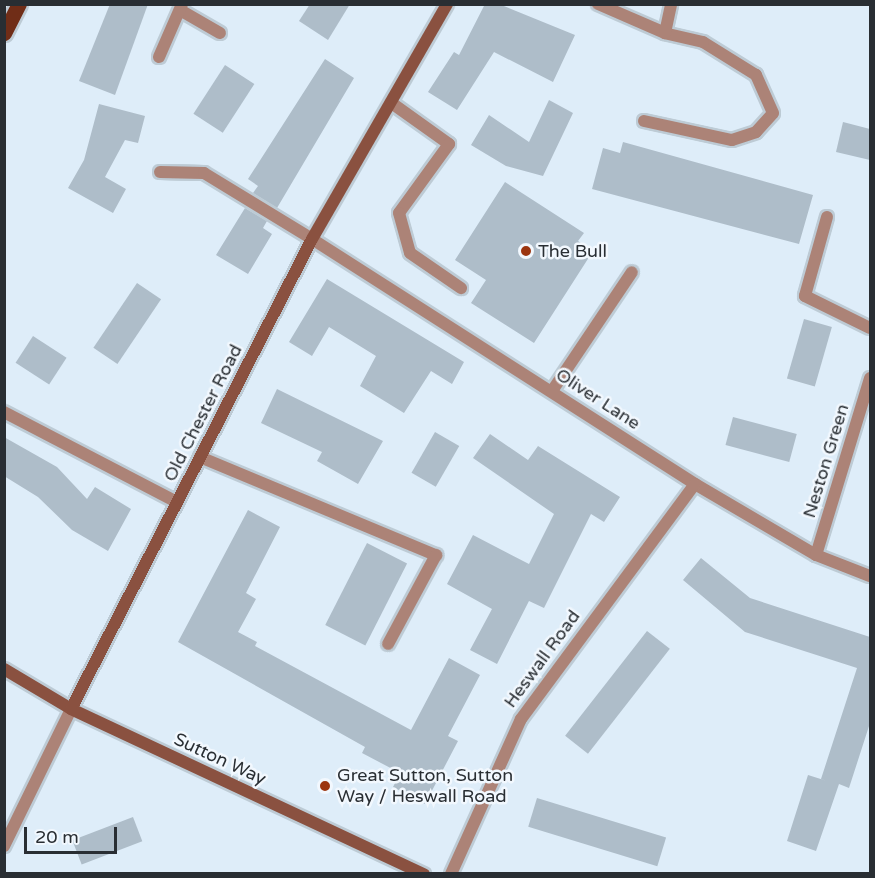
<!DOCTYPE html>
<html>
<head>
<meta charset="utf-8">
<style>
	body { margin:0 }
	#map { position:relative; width:875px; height:878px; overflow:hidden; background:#deedf9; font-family:"Varela Round",sans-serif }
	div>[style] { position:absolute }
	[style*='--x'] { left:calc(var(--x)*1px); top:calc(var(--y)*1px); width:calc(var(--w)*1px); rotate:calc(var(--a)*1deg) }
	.building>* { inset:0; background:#aebdc9; transform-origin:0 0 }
	.roads { filter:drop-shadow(2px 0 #bdcbd5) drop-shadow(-2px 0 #bdcbd5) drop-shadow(0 2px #bdcbd5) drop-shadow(0 -2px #bdcbd5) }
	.lane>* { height:12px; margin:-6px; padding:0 6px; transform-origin:6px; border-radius:6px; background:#ac8377 }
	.street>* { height:12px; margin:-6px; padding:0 6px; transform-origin:6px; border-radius:6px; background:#ac8377 }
	.secondary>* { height:12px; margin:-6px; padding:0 6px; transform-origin:6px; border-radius:6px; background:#8a5140 }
	.primary>* { height:15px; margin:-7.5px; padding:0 7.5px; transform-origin:7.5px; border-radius:7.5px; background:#702d17 }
	.dots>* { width:16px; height:16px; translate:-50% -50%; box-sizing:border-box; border:3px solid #f2f8fe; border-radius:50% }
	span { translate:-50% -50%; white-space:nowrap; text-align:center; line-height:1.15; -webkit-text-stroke:5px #f2f8fe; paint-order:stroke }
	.poi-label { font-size:18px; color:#292e33 }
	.left { translate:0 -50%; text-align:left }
	.street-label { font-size:18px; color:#292e33 }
	.frame { position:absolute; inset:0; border:6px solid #292e33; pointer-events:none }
	.scale { position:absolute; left:24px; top:827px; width:93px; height:27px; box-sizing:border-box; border:3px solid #292e33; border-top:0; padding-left:8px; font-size:18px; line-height:21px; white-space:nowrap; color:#292e33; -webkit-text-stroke:4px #f2f8fe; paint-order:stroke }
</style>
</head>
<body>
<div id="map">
	<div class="building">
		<i style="clip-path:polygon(110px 4px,148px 4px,115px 95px,79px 81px)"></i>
		<i style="clip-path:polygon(310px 4px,350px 4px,328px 40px,299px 21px)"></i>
		<i style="clip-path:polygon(485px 4px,499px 4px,575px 35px,553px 82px,494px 52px,457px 110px,428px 92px,454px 52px,459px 55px)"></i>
		<i style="clip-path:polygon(325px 59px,354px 78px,277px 208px,253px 193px,258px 186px,248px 179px)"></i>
		<i style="left:225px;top:65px;width:35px;height:58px;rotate:33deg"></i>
		<i style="clip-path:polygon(549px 100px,573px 113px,543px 176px,506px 166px,471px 145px,489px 115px,529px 142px)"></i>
		<i style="clip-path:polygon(99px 104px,145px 116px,138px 143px,125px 140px,105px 177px,126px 189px,113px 213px,68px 188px,84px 160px)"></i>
		<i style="clip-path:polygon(843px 122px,870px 129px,870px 160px,836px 152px)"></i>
		<i style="clip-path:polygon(623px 142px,813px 195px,799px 244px,592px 189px,603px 148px,620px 153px)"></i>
		<i style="clip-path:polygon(505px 182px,584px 233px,578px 241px,593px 251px,534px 343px,471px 303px,486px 280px,455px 260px)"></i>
		<i style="clip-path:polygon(245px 208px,267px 221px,263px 228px,272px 234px,248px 274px,216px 255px)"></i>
		<i style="clip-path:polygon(327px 279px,464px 362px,452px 384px,431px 371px,404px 413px,360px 386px,376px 356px,329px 327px,312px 356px,289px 342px)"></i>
		<i style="left:137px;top:283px;width:29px;height:78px;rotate:34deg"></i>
		<i style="left:804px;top:319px;width:29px;height:62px;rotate:16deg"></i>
		<i style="left:33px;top:336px;width:40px;height:32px;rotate:33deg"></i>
		<i style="clip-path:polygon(277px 389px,383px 441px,358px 484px,317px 461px,322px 452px,261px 423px)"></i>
		<i style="left:733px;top:417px;width:66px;height:29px;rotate:15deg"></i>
		<i style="left:435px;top:432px;width:28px;height:47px;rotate:30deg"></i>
		<i style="clip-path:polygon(490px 434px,528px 460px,538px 446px,620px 497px,604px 522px,591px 514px,544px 608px,529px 601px,497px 664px,470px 650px,492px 609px,447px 584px,473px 535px,529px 564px,554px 514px,473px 458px)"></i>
		<i style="clip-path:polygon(4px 437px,57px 467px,87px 499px,95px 487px,131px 509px,108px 551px,72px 530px,38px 497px,4px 476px)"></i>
		<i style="clip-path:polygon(248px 510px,280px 527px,246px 593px,256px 599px,238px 632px,257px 642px,255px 646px,411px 730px,449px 658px,480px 675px,448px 736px,458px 741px,425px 804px,393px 787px,400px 773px,362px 753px,365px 747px,178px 642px)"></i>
		<i style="left:367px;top:543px;width:45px;height:92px;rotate:27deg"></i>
		<i style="clip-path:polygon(701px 558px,750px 598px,870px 637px,870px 723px,849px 788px,839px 784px,816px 851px,787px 841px,808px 775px,827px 781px,821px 779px,857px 668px,745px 632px,683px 580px)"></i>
		<i style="left:647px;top:631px;width:29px;height:133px;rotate:38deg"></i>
		<i style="left:537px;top:798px;width:135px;height:30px;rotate:17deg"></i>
		<i style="left:133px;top:817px;width:26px;height:65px;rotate:69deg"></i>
	</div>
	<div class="roads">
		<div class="lane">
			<i style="--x:393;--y:104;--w:69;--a:35.5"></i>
			<i style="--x:449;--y:144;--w:85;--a:125.9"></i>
			<i style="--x:399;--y:213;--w:41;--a:74.6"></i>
			<i style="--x:410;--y:253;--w:62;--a:34.5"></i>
			<i style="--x:160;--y:172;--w:44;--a:1.3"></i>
			<i style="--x:204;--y:173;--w:127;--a:31.4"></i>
			<i style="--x:827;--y:217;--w:82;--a:105.6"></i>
			<i style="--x:805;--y:296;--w:72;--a:26.2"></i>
			<i style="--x:552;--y:391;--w:143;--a:-56.1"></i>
			<i style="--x:200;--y:457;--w:256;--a:22.6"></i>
			<i style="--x:436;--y:555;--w:101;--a:118.3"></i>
		</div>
		<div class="street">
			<i style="--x:598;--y:4;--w:73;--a:23.4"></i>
			<i style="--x:180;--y:10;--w:46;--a:29.9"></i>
			<i style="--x:159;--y:57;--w:58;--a:-66.5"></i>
			<i style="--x:644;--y:121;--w:90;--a:12.2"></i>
			<i style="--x:732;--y:140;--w:25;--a:-18"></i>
			<i style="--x:756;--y:132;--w:25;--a:-48"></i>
			<i style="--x:773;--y:113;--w:42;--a:-114.1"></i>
			<i style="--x:756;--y:75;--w:62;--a:-148.1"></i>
			<i style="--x:703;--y:42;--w:39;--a:-167"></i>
			<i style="--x:665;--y:33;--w:30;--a:-78"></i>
			<i style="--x:312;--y:239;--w:455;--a:32.6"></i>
			<i style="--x:695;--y:484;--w:140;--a:30.4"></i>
			<i style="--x:816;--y:555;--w:58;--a:21.3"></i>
			<i style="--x:4;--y:412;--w:195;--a:27.5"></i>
			<i style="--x:816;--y:555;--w:185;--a:-73"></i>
			<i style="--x:4;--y:846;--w:153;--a:-63.9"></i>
			<i style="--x:451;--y:874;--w:170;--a:-65.7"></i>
			<i style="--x:521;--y:719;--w:292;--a:-53.5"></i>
		</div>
		<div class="secondary">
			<i style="--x:4;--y:669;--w:78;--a:30.8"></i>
			<i style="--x:71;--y:709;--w:390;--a:25.1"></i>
			<i style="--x:71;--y:709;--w:528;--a:-62.85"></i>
			<i style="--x:312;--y:239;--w:271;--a:-60.1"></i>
		</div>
		<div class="primary">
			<i style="--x:4;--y:33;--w:33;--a:-63"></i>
		</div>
	</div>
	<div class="dots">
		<i style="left:526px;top:251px;background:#9b3510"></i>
		<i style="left:325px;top:786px;background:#9b3510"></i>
	</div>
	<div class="poi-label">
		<span class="left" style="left:538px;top:251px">The Bull</span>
		<span class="left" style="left:337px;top:786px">Great Sutton, Sutton<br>Way / Heswall Road</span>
	</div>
	<div class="street-label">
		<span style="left:598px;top:399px;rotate:33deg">Oliver Lane</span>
		<span style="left:203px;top:413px;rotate:-63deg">Old Chester Road</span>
		<span style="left:826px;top:461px;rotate:-73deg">Neston Green</span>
		<span style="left:542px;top:659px;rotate:-54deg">Heswall Road</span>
		<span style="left:220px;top:759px;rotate:25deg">Sutton Way</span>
	</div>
	<div class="frame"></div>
	<div class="scale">20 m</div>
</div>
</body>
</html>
